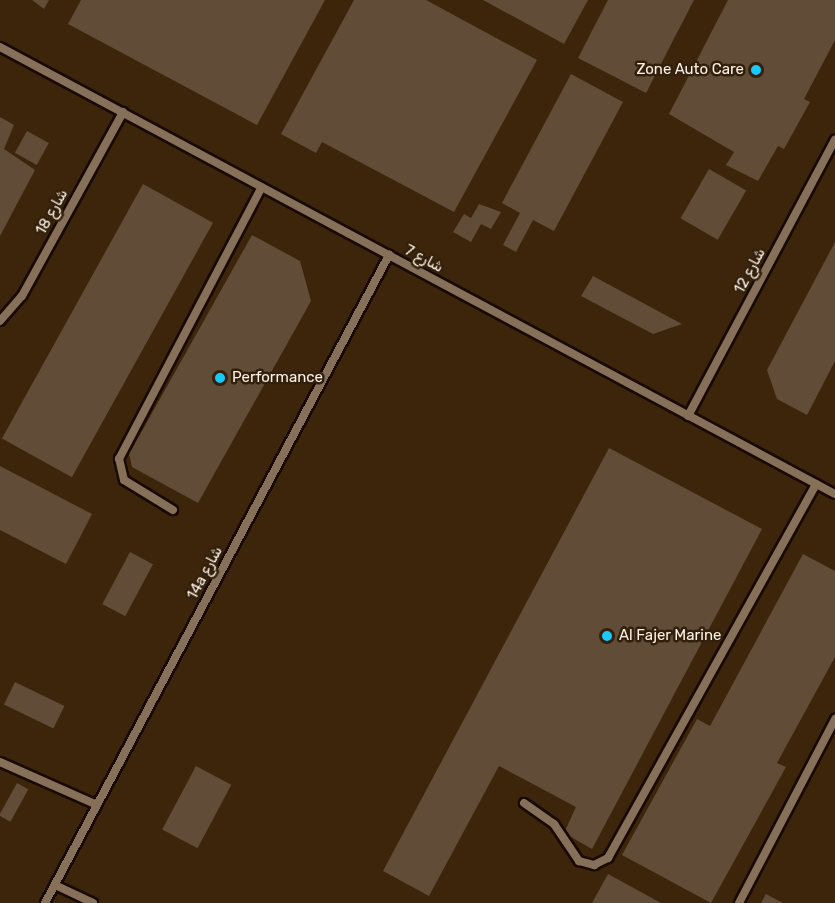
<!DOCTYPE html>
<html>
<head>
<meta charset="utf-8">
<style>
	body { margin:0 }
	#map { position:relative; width:835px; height:903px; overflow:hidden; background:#32200c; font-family:Rubik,Cairo,sans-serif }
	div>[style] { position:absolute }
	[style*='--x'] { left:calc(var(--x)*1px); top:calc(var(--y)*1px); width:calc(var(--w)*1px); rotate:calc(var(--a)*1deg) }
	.built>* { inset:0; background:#3c250a; transform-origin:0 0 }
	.building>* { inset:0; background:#604c37; transform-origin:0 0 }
	.roads { filter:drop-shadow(2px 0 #190900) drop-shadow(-2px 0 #190900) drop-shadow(0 2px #190900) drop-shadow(0 -2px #190900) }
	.lane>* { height:8px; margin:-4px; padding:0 4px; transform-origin:4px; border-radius:4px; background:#86705a }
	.dots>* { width:16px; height:16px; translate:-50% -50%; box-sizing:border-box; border:3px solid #32200c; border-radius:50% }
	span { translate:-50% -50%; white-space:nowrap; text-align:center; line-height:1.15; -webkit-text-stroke:5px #32200c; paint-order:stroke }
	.poi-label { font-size:15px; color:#fef1e5 }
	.right { translate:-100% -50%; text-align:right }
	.left { translate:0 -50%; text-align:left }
	.street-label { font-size:15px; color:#fef1e5 }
</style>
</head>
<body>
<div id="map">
	<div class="built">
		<i style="left:0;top:0;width:835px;height:903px"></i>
	</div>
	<div class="building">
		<i style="clip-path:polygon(32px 0,49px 0,44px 9px)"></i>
		<i style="clip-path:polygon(81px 0,325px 0,257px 125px,68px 24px)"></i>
		<i style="clip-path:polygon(354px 0,426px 0,537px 60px,454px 212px,322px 142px,316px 153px,281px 134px)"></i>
		<i style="clip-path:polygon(483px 0,588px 0,564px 44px)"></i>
		<i style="clip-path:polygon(608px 0,694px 0,646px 93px,578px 58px)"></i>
		<i style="clip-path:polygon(728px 0,835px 0,835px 40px,804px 99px,810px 102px,784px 149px,778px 146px,758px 181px,726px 165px,734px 152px,669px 114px)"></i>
		<i style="clip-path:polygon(571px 74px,623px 102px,554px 231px,533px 220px,516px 252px,503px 245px,520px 213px,502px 203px)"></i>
		<i style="clip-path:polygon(0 117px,14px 125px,4px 149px,35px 170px,0 236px)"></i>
		<i style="left:27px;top:131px;width:25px;height:25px;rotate:29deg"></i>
		<i style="left:709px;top:169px;width:43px;height:57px;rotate:30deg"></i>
		<i style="left:143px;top:184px;width:80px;height:291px;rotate:29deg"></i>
		<i style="clip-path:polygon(479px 204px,501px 212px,491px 229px,481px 224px,471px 242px,453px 232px,464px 214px,471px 218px)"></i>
		<i style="clip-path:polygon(252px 235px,300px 261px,311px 301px,198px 503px,132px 467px,129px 454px)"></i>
		<i style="clip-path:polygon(835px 242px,835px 361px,807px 415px,777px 399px,767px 370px)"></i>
		<i style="clip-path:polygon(593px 276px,682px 324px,653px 334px,581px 296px)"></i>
		<i style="clip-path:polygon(609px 448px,762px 529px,592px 849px,564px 833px,576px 807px,499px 766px,429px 896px,383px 871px)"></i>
		<i style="clip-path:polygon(0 466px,92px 514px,66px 564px,0 530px)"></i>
		<i style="left:130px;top:552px;width:26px;height:59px;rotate:28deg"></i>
		<i style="clip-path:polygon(803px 554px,835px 571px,835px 657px,777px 763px,786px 767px,711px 903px,622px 855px,697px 719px,710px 726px)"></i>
		<i style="left:15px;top:682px;width:55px;height:25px;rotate:26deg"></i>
		<i style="left:196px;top:766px;width:40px;height:72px;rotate:28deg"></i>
		<i style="left:17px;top:783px;width:13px;height:37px;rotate:29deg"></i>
		<i style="clip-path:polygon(608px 874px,661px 903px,592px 903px)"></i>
		<i style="clip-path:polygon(766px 894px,783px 903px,761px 903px)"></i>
	</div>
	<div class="roads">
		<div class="lane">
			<i style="--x:0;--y:47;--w:947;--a:28.16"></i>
			<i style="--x:0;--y:321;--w:33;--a:-49"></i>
			<i style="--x:22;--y:296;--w:210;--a:-61.2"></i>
			<i style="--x:688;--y:416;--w:313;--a:-62"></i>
			<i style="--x:173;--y:510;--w:57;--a:-148.5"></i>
			<i style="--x:124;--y:480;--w:22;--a:-103"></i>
			<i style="--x:119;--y:459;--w:307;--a:-62.3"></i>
			<i style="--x:0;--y:762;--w:106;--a:23.9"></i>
			<i style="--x:524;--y:803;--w:37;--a:35"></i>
			<i style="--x:554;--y:824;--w:45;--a:56"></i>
			<i style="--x:579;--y:861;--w:16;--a:15"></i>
			<i style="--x:594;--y:865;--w:16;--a:-27"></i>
			<i style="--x:608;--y:858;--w:428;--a:-60.9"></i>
			<i style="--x:55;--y:885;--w:42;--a:25.3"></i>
			<i style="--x:45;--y:903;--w:734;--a:-62.04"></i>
			<i style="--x:739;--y:903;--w:208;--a:-62.4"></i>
		</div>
	</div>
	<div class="dots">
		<i style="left:756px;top:70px;background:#17cafb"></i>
		<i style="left:220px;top:378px;background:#17cafb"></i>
		<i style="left:607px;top:636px;background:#17cafb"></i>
	</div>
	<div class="poi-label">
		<span class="right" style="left:744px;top:70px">Zone Auto Care</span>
		<span class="left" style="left:232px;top:378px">Performance</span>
		<span class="left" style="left:619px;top:636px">Al Fajer Marine</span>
	</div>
	<div class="street-label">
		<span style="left:52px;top:212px;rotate:-61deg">شارع 18</span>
		<span style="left:424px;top:259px;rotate:28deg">شارع 7</span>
		<span style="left:750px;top:271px;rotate:-62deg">شارع 12</span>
		<span style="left:205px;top:573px;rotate:-62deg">14a شارع</span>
	</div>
</div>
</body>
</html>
